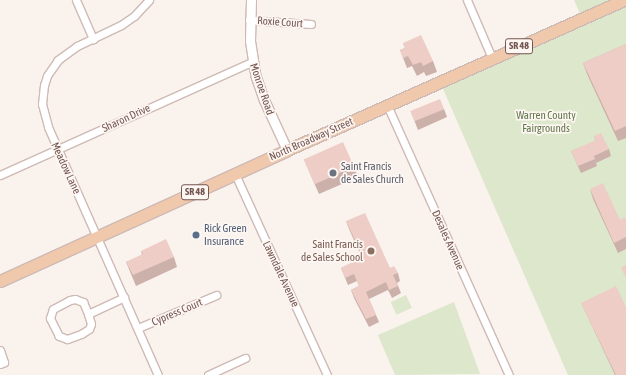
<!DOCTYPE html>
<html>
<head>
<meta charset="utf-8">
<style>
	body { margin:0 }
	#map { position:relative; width:626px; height:375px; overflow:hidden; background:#faf2ec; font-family:"Asap Condensed",sans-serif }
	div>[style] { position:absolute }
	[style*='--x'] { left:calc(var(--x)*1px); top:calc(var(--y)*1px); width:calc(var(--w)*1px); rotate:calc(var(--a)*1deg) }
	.green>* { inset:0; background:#dce7cb; transform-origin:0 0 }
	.roads { filter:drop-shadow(1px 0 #cebab5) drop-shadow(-1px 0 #cebab5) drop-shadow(0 1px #cebab5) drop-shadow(0 -1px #cebab5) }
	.minor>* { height:7px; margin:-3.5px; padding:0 3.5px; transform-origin:3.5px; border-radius:3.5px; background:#fff }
	.tertiary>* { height:9px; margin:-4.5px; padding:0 4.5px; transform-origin:4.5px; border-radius:4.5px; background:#fff }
	.primary>* { height:11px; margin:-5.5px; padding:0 5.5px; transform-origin:5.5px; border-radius:5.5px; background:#f0c9ad }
	.wall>* { inset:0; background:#ccb0aa }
	.building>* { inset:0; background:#edcdc6; transform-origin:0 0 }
	.dots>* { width:11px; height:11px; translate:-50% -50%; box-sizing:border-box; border:2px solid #fdf6f2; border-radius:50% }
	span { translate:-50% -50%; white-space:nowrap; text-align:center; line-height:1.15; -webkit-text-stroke:3.5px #fdf6f2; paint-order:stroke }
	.shield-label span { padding:1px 3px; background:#fdf6f2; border:1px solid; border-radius:3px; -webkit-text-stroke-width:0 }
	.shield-label { font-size:10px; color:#735651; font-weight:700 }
	.street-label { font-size:11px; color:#735651 }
	.park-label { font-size:11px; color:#61774b }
	.worship-label { font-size:11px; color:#5b616d }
	.left { translate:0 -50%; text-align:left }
	.service-label { font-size:11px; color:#4e5e75 }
	.education-label { font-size:11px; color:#785e54 }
	.right { translate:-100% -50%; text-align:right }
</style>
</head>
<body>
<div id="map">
	<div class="green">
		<i style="clip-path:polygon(574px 0,626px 0,626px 375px,568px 375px,440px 82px,582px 18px)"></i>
		<i style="left:406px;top:295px;width:14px;height:17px;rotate:65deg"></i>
		<i style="clip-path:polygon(454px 302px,480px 374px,395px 375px,378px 335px)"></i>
	</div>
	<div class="roads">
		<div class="minor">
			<i style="--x:76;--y:0;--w:43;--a:66.4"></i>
			<i style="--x:149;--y:0;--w:22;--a:133"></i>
			<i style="--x:134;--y:16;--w:16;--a:145"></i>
			<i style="--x:121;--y:25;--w:49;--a:154.5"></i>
			<i style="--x:77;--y:46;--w:24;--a:144"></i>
			<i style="--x:58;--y:60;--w:19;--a:125"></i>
			<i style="--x:47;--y:76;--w:9;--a:108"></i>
			<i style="--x:44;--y:85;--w:19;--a:96"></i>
			<i style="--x:42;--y:104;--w:24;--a:75"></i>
			<i style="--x:48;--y:127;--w:271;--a:66.1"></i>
			<i style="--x:467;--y:0;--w:63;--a:66.7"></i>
			<i style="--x:249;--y:20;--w:62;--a:3.7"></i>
			<i style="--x:387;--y:105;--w:296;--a:65.7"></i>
			<i style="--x:235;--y:174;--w:221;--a:65.4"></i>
			<i style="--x:0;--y:175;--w:276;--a:-24.2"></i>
			<i style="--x:88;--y:314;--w:10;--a:73"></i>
			<i style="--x:91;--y:324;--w:5;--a:112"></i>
			<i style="--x:89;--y:329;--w:9;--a:148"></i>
			<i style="--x:81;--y:334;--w:15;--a:160"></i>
			<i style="--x:67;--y:339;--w:9;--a:-159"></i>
			<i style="--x:59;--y:336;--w:20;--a:-117"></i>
			<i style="--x:50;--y:318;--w:9;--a:-72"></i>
			<i style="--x:53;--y:309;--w:19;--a:-28"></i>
			<i style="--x:70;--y:300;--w:5;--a:-11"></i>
			<i style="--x:75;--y:299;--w:9;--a:21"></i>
			<i style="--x:83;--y:302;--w:13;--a:67"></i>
			<i style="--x:88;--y:314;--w:40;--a:-25"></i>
			<i style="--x:138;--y:328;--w:85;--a:-22.9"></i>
			<i style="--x:0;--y:350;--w:13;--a:72"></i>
			<i style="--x:4;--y:362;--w:4;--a:153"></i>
			<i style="--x:208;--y:375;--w:41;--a:-24.7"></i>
		</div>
		<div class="tertiary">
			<i style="--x:251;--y:0;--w:41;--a:91.4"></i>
			<i style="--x:250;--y:41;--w:36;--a:81"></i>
			<i style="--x:256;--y:77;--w:24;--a:71"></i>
			<i style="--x:264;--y:100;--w:55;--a:65.3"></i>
		</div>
		<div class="primary">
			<i style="--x:0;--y:281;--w:315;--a:-24.5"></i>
			<i style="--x:287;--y:150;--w:369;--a:-24"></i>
		</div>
	</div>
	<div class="wall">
		<i style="clip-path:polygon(403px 43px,433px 61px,437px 72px,426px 76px,424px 72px,417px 76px,412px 66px,407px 68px,400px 50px,405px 48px)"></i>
		<i style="clip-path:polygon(626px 44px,626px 138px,618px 141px,587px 74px,583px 63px)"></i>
		<i style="clip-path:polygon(444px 109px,447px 117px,418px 130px,411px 112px)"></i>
		<i style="clip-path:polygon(594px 136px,609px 149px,611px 156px,596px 163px,597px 166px,581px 173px,571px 151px,596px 141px)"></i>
		<i style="clip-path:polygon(304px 159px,354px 167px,358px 177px,319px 194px,308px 169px)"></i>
		<i style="clip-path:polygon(590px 189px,620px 220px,626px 220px,626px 249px,618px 253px,593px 199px)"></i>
		<i style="clip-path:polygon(346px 221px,390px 268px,398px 273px,400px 281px,397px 283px,401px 293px,392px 298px,388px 290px,369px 299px,379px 322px,369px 327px,354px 298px,351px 290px,359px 286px,357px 281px,348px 285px,341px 268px,362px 258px,349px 229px)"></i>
		<i style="clip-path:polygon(141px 251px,174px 257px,177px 267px,136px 286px,126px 262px,142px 255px)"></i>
		<i style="clip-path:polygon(581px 303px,626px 375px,615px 375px,585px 311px)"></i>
	</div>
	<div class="building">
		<i style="clip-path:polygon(421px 35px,433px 61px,423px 66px,421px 62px,413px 65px,408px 56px,403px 58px,400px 50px,405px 48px,403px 43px)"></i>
		<i style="clip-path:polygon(626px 44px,626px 126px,615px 131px,583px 63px)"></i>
		<i style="left:440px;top:99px;width:11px;height:32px;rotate:68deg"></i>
		<i style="clip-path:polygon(601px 133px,609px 149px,594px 156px,595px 159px,578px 166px,571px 151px,596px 140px,594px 136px)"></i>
		<i style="left:343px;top:142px;width:27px;height:43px;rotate:66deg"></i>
		<i style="clip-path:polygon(603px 183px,620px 220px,625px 217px,626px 220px,626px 237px,614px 243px,590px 189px)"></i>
		<i style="clip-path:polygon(365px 213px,390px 268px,394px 266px,398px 273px,393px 275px,398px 286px,389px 290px,386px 282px,366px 292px,376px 315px,366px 319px,351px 290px,359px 286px,354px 274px,345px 278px,341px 268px,363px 257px,346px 221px)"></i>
		<i style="clip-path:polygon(166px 239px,174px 257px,133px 275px,126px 262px,143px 254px,141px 251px)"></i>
		<i style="clip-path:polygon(626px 265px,626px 278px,621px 268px)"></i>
		<i style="clip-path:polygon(616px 286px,626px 307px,626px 375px,616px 375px,581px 303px)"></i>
	</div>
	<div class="dots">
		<i style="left:333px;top:173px;background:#6b7280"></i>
		<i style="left:196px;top:235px;background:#5c6f8a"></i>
		<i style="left:371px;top:251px;background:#8d6e63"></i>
	</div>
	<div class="shield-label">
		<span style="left:519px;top:46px">SR 48</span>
		<span style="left:195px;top:192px">SR 48</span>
	</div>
	<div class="street-label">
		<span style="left:280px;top:22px;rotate:4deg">Roxie Court</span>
		<span style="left:262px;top:89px;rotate:71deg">Monroe Road</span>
		<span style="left:126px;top:118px;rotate:-25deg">Sharon Drive</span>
		<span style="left:311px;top:139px;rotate:-24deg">North Broadway Street</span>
		<span style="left:66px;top:168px;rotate:65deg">Meadow Lane</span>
		<span style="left:448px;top:240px;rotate:66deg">Desales Avenue</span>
		<span style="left:281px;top:274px;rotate:65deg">Lawndale Avenue</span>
		<span style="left:177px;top:312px;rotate:-23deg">Cypress Court</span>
	</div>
	<div class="park-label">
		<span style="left:546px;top:122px">Warren County<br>Fairgrounds</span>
	</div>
	<div class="worship-label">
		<span class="left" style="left:341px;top:173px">Saint Francis<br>de Sales Church</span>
	</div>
	<div class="service-label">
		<span class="left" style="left:204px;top:235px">Rick Green<br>Insurance</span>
	</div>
	<div class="education-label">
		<span class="right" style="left:363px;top:251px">Saint Francis<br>de Sales School</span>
	</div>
</div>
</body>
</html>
